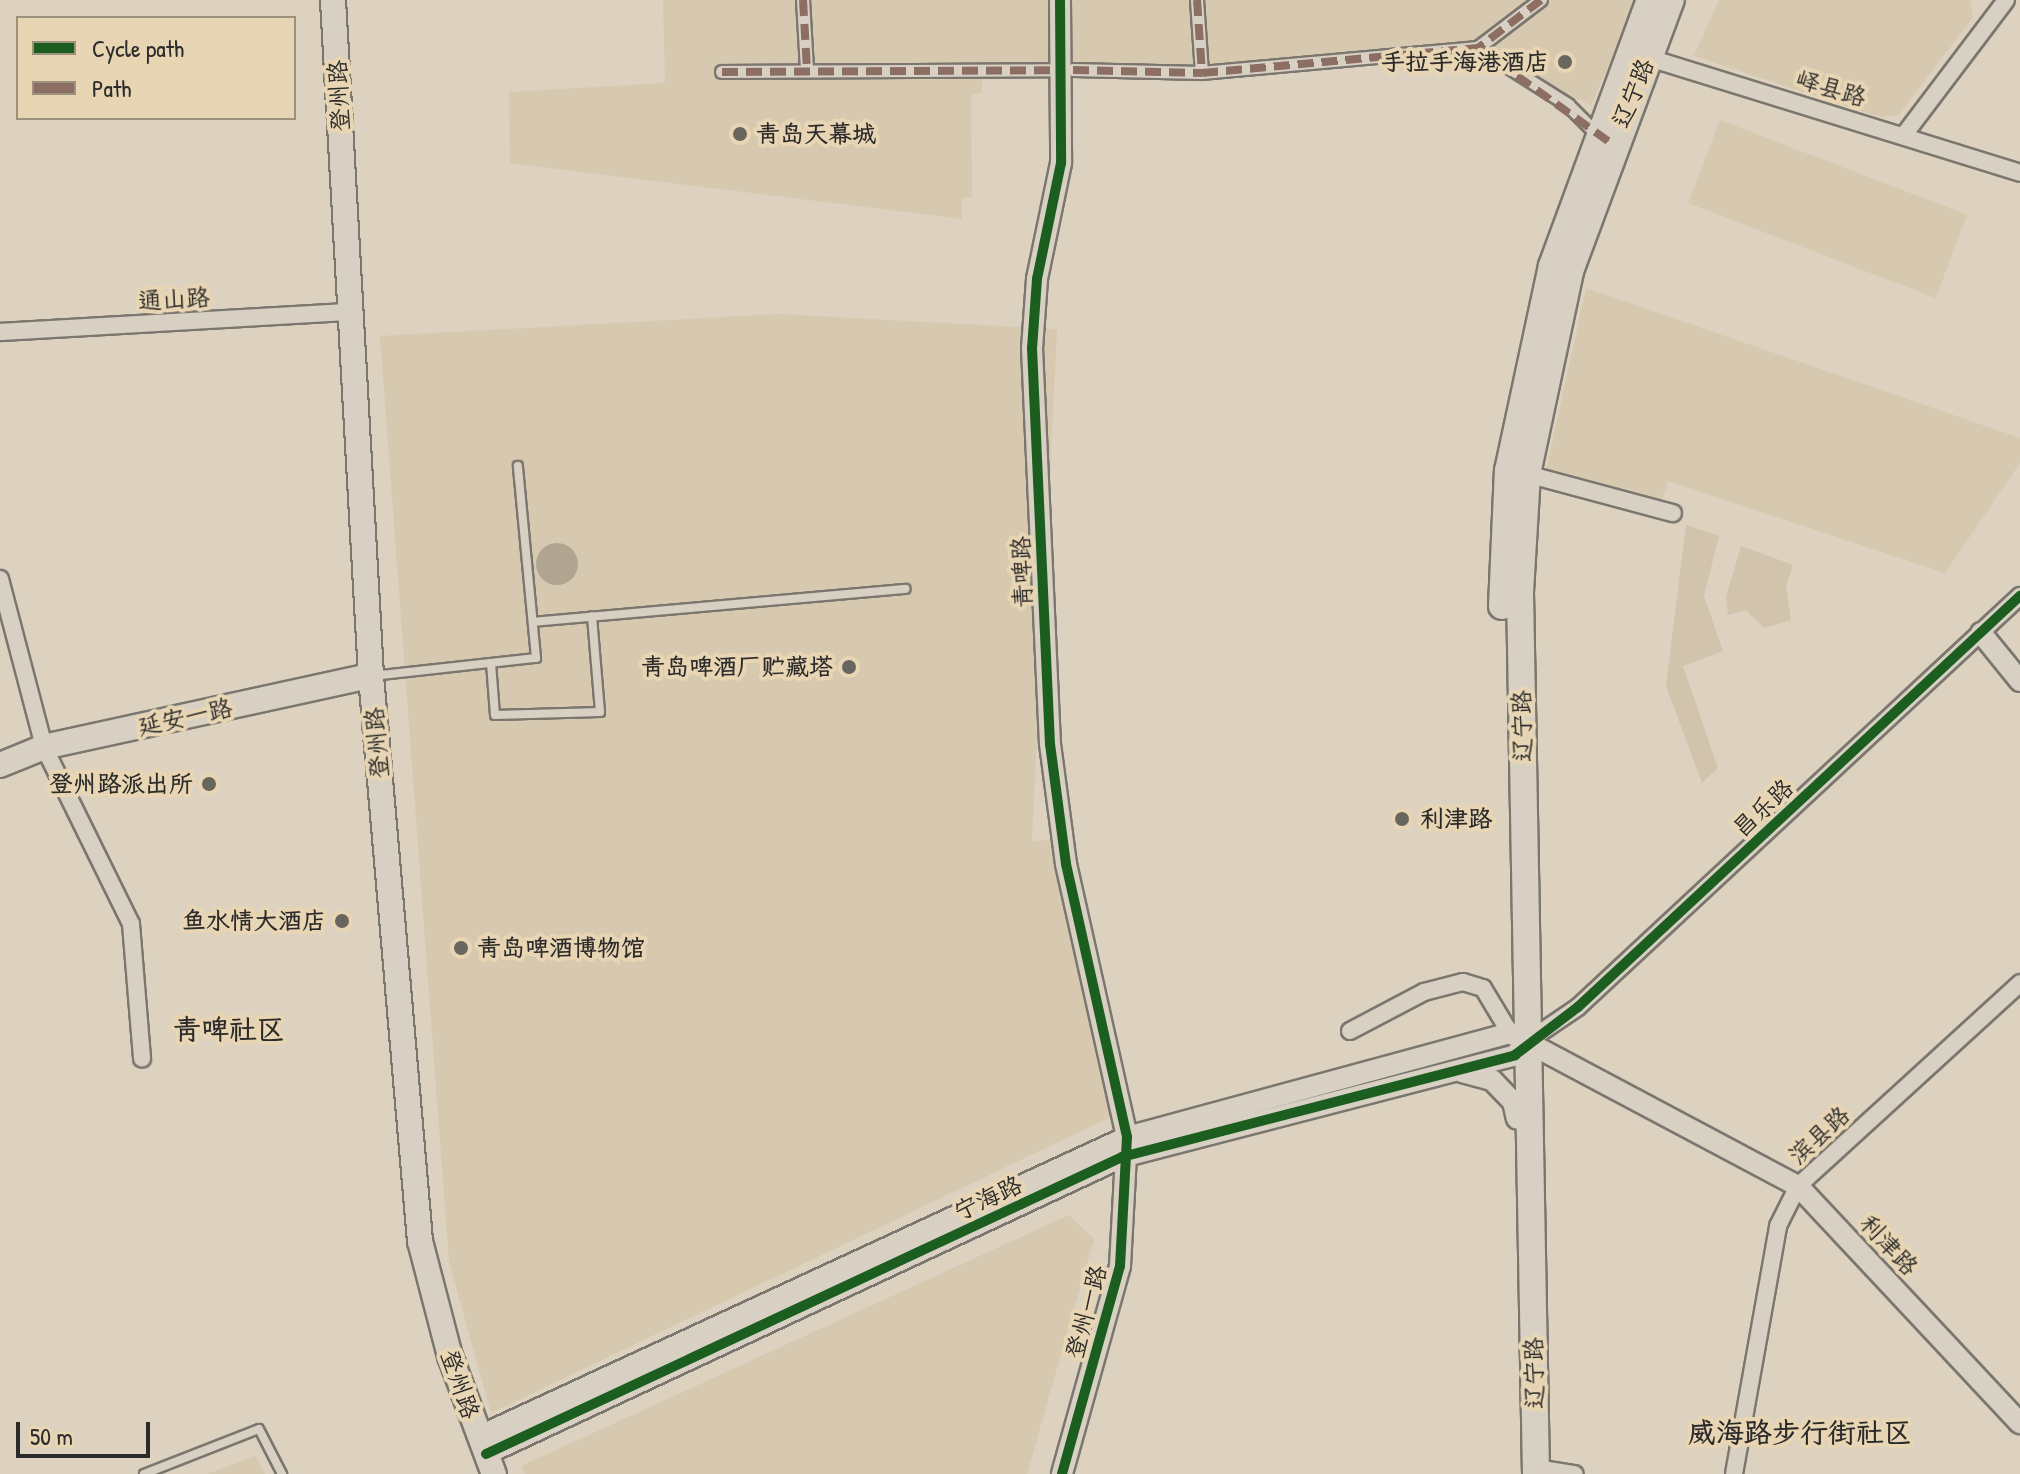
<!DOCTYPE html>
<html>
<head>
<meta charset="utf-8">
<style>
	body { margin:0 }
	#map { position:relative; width:2020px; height:1474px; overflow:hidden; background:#dcd2bf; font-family:"Patrick Hand","LXGW WenKai TC",sans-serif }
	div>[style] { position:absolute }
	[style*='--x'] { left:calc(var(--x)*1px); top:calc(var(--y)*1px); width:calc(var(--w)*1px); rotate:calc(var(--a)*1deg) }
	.built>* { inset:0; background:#d6c9af; transform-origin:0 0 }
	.green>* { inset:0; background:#d2c4ac }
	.water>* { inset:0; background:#b0a591 }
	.round { border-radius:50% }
	.roads { filter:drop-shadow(2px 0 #7b766e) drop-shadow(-2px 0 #7b766e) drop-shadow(0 2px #7b766e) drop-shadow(0 -2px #7b766e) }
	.service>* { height:8px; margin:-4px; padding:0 4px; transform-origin:4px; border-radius:4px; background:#d8d0c3 }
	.pedestrian>* { height:12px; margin:-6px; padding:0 6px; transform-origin:6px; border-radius:6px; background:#d8d0c3 }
	.minor>* { height:16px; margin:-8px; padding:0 8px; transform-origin:8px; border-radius:8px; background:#d8d0c3 }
	.tertiary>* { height:20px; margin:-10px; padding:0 10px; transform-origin:10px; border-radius:10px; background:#d8d0c3 }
	.secondary>* { height:24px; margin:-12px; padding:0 12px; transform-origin:12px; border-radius:12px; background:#d8d0c3 }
	.primary>* { height:26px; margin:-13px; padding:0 13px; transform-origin:13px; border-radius:13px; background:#d8d0c3 }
	.quiet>* { height:8px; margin-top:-4px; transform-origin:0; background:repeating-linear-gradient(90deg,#8d6e63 0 16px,transparent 0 24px) }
	.cycleway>* { height:10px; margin:-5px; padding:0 5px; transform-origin:5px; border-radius:5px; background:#1b5e20 }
	.dots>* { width:22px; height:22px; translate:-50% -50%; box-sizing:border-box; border:4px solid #e8d5b3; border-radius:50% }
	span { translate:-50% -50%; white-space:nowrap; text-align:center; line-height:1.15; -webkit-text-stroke:8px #e8d5b3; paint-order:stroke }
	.poi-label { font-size:24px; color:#2b2b2b; font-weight:700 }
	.right { translate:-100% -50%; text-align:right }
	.left { translate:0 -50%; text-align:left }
	.street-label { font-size:24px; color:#2b2b2b }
	.quarter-label { font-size:28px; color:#2b2b2b; font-weight:700 }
	.legend { position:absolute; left:16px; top:16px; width:280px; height:104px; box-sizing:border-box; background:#e8d5b3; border:2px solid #9c917d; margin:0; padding:10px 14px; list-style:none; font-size:24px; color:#2b2b2b }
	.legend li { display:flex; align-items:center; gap:16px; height:40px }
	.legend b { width:40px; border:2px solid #9c917d }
	.scale { position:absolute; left:16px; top:1422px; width:134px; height:36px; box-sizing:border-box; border:4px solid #2b2b2b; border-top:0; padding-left:10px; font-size:24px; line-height:28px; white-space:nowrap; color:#2b2b2b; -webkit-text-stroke:6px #e8d5b3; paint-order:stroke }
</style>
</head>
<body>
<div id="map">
	<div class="built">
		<i style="clip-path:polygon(663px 0,1637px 0,1591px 105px,1482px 59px,982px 74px,982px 93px,971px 94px,972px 197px,962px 198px,962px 219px,510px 163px,509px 92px,665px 83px)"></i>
		<i style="clip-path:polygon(1719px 0,1970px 0,1973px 17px,1899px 115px,1879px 117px,1694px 56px)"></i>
		<i style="left:1720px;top:120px;width:265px;height:89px;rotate:21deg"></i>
		<i style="clip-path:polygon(1586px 288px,2020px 438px,2020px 463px,1945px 573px,1668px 481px,1660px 507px,1546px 470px)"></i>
		<i style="clip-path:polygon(779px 314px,1057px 329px,1032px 841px,1070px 838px,1117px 1114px,491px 1413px,449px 1262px,380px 336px)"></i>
		<i style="clip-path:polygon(1069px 1215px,1094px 1239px,1027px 1474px,525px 1474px,521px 1466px)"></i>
		<i style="clip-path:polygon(256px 1456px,265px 1474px,207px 1474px,255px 1456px)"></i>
	</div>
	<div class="green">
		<i style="clip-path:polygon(1686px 525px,1719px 536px,1704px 596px,1723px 651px,1683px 666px,1718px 768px,1702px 783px,1666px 686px)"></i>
		<i style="clip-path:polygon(1741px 546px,1793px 565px,1786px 586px,1791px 620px,1764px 628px,1746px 610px,1728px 615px,1726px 597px)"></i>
	</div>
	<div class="water">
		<i class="round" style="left:536px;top:543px;width:42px;height:42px"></i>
	</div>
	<div class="roads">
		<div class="service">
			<i style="--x:533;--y:622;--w:374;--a:-5.1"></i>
			<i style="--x:491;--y:663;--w:52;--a:85.6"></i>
			<i style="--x:495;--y:715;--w:105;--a:-1.6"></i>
			<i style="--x:600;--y:712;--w:96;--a:-94.8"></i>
			<i style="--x:372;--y:676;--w:165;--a:-6.3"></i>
			<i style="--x:536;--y:658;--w:193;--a:-95.4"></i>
			<i style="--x:144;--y:1474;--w:123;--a:-21.4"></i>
			<i style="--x:259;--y:1429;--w:51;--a:62.9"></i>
		</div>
		<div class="pedestrian">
			<i style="--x:803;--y:0;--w:69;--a:86.7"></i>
			<i style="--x:1197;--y:0;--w:73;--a:86.1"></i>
			<i style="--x:1541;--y:0;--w:79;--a:142.7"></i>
			<i style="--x:1478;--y:48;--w:107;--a:32.3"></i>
			<i style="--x:1568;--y:105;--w:47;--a:45"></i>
			<i style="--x:1073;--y:70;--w:129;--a:1.3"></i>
			<i style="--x:1202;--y:73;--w:277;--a:-5.2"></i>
			<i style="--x:722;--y:72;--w:330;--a:-0.3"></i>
		</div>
		<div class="minor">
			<i style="--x:1643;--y:56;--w:395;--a:17.2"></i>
			<i style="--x:1904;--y:135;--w:169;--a:-52.9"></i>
			<i style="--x:0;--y:332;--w:352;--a:-3.3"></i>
			<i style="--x:1527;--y:474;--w:151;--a:15"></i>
			<i style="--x:0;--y:579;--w:174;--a:75.3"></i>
			<i style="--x:44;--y:747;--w:197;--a:63.8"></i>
			<i style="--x:131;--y:924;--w:135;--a:85.3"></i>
			<i style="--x:1350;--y:1031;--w:84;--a:-27.8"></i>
			<i style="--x:1424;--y:992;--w:40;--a:-14.4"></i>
			<i style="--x:1463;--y:982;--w:21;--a:17"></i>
			<i style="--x:1483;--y:988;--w:52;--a:59"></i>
			<i style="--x:1528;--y:1041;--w:60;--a:-34.2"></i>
			<i style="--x:1578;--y:1007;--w:604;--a:-42.92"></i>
			<i style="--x:1536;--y:1468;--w:39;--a:9"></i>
			<i style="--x:1734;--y:1474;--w:252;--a:-79.9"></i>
			<i style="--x:1778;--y:1226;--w:45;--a:-63.4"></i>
			<i style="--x:1798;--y:1186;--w:301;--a:-42.4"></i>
		</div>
		<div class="tertiary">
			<i style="--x:1060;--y:0;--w:163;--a:89.6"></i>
			<i style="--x:1061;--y:163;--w:118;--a:101.7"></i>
			<i style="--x:1037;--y:279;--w:69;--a:94.1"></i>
			<i style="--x:1032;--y:348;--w:396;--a:87.4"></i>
			<i style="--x:1050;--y:744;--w:121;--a:82.4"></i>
			<i style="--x:1066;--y:864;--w:280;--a:77.4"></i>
			<i style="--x:1127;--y:1137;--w:129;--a:93.1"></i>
			<i style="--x:1120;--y:1266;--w:216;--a:105.6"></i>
			<i style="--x:1981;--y:633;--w:62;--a:50.9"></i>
			<i style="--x:1462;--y:1072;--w:31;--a:15"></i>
			<i style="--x:1492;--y:1080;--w:30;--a:46"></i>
			<i style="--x:1513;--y:1102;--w:17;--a:77"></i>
			<i style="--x:478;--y:1437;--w:715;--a:-24.81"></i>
			<i style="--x:1127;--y:1137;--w:397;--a:-15.2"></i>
			<i style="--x:1510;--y:1033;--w:326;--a:28"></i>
			<i style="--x:1798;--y:1186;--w:325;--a:46.9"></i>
			<i style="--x:486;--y:1454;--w:702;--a:-25.03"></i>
			<i style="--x:1122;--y:1157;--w:406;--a:-14.5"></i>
			<i style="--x:1515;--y:1055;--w:19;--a:-47"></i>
		</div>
		<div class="secondary">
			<i style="--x:333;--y:0;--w:677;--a:86.78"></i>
			<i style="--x:371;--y:676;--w:567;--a:85.04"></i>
			<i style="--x:420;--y:1241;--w:119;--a:75.4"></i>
			<i style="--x:450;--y:1356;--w:126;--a:69.6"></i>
			<i style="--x:0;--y:765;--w:48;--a:-22.2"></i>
			<i style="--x:44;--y:747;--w:335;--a:-12.3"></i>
		</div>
		<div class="primary">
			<i style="--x:1502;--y:606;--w:135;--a:-87.5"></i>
			<i style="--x:1508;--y:471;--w:210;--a:-77.9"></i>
			<i style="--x:1552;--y:266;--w:283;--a:-69.8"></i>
			<i style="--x:1536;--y:1474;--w:882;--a:-91.04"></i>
			<i style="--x:1520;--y:592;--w:118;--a:-86.6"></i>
			<i style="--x:1527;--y:474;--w:208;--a:-78"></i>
			<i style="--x:1570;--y:271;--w:289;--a:-69.6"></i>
		</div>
	</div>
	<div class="quiet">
		<i style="--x:803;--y:0;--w:69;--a:86.7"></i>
		<i style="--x:1197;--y:0;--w:73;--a:86.1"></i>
		<i style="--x:1541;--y:0;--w:79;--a:142.7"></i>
		<i style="--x:1478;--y:48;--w:165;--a:35.6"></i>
		<i style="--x:1073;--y:70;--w:129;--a:1.3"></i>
		<i style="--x:1202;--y:73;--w:277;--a:-5.2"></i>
		<i style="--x:722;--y:72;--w:330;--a:-0.3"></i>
	</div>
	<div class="cycleway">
		<i style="--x:1060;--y:0;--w:163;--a:89.6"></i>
		<i style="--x:1061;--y:163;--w:118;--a:101.7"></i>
		<i style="--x:1037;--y:279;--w:69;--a:94.1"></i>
		<i style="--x:1032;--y:348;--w:396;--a:87.4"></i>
		<i style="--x:1050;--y:744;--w:121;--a:82.4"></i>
		<i style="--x:1066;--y:864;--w:280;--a:77.4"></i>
		<i style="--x:1127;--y:1137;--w:129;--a:93.1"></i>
		<i style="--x:1120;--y:1266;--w:216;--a:105.6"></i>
		<i style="--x:486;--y:1454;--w:702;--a:-25.03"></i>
		<i style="--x:1122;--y:1157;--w:406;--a:-14.5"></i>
		<i style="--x:1515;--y:1055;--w:79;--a:-37.3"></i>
		<i style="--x:1578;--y:1007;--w:604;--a:-42.92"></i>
	</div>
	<div class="dots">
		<i style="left:1565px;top:62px;background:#69655f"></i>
		<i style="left:740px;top:134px;background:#69655f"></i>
		<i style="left:849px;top:667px;background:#69655f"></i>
		<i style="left:209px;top:784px;background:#69655f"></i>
		<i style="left:1402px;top:819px;background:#69655f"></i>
		<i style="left:342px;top:921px;background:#69655f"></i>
		<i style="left:461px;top:948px;background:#69655f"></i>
	</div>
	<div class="poi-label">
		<span class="right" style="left:1549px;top:62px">手拉手海港酒店</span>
		<span class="left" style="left:756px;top:134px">青岛天幕城</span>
		<span class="right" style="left:833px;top:667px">青岛啤酒厂贮藏塔</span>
		<span class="right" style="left:193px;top:784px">登州路派出所</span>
		<span class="left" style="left:1420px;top:819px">利津路</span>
		<span class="right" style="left:326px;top:921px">鱼水情大酒店</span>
		<span class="left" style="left:477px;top:948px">青岛啤酒博物馆</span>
	</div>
	<div class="street-label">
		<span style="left:1831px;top:88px;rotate:17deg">峄县路</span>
		<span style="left:1633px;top:93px;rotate:-68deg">辽宁路</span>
		<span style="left:339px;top:96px;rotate:-93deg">登州路</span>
		<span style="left:174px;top:299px;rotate:-3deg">通山路</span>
		<span style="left:1022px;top:572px;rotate:-92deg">青啤路</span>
		<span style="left:185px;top:717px;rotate:-12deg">延安一路</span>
		<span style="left:1522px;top:726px;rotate:-91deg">辽宁路</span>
		<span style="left:377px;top:743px;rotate:-95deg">登州路</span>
		<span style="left:1763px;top:808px;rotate:-43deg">昌乐路</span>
		<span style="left:1819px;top:1135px;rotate:-42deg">滨县路</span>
		<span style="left:988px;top:1198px;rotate:-25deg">宁海路</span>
		<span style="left:1889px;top:1245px;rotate:47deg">利津路</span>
		<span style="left:1086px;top:1312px;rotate:-75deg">登州一路</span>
		<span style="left:1534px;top:1373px;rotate:-91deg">辽宁路</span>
		<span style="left:460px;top:1384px;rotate:71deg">登州路</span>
	</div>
	<div class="quarter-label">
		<span style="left:229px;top:1029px">青啤社区</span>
		<span style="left:1800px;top:1432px">威海路步行街社区</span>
	</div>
	<ul class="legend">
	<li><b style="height:10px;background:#1b5e20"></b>Cycle path</li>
	<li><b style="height:10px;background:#8d6e63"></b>Path</li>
	</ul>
	<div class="scale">50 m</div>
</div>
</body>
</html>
